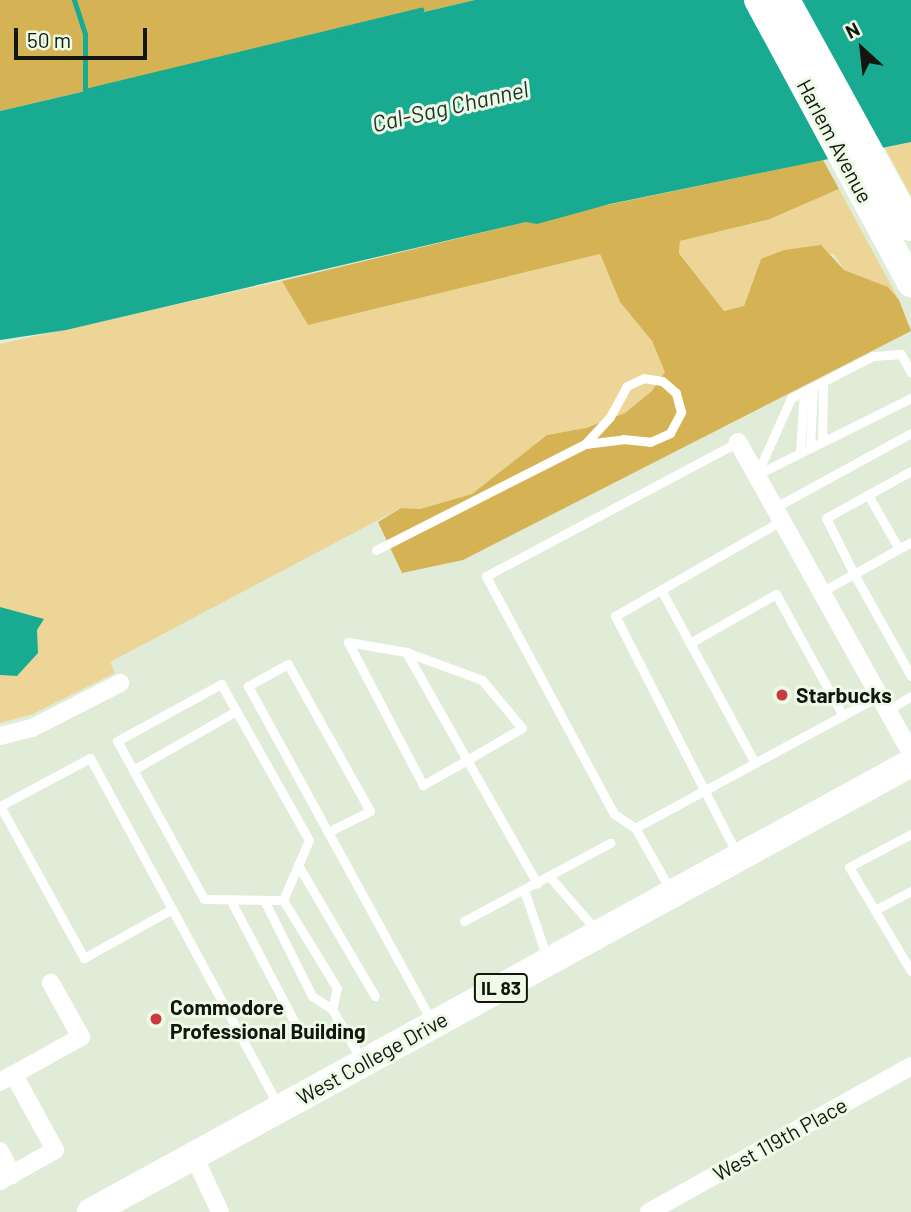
<!DOCTYPE html>
<html>
<head>
<meta charset="utf-8">
<style>
	body { margin:0 }
	#map { position:relative; width:911px; height:1212px; overflow:hidden; background:#e0ecd8; font-family:Barlow,sans-serif }
	div>[style] { position:absolute }
	[style*='--x'] { left:calc(var(--x)*1px); top:calc(var(--y)*1px); width:calc(var(--w)*1px); rotate:calc(var(--a)*1deg) }
	.green>* { inset:0; background:#edd598 }
	.forest>* { inset:0; background:#d5b254 }
	.water>* { inset:0; background:#18ab91 }
	.stream>* { height:5px; margin:-2.5px; padding:0 2.5px; transform-origin:2.5px; border-radius:2.5px; background:#18ab91 }
	.lane>* { height:9px; margin:-4.5px; padding:0 4.5px; transform-origin:4.5px; border-radius:4.5px; background:#fff }
	.street>* { height:18px; margin:-9px; padding:0 9px; transform-origin:9px; border-radius:9px; background:#fff }
	.primary>* { height:28px; margin:-14px; padding:0 14px; transform-origin:14px; border-radius:14px; background:#fff }
	.dots>* { width:19px; height:19px; translate:-50% -50%; box-sizing:border-box; border:4px solid #edfae6; border-radius:50% }
	span { translate:-50% -50%; white-space:nowrap; text-align:center; line-height:1.15; -webkit-text-stroke:6px #edfae6; paint-order:stroke }
	.shield-label span { padding:2px 5px; background:#edfae6; border:2px solid; border-radius:5px; -webkit-text-stroke-width:0 }
	.shield-label { font-size:19px; color:#12160f; font-weight:700 }
	.street-label { font-size:21px; color:#12160f }
	.poi-label { font-size:21px; color:#12160f; font-weight:700 }
	.left { translate:0 -50%; text-align:left }
	.water-label { font-size:23px; color:#1d332d; font-style:italic }
	.north { position:absolute; left:827px; top:14px; width:70px; height:70px; -webkit-text-stroke:5px #edfae6; paint-order:stroke; rotate:333deg; font-size:19px; font-weight:700; line-height:28px; text-align:center; color:#12160f }
	.north::after { content:''; display:block; margin:auto; width:24px; height:32px; background:#12160f; clip-path:polygon(50% 0,100% 100%,50% 72%,0 100%) }
	.scale { position:absolute; left:14px; top:28px; width:133px; height:32px; box-sizing:border-box; border:4px solid #12160f; border-top:0; padding-left:9px; font-size:21px; line-height:24px; white-space:nowrap; color:#12160f; -webkit-text-stroke:5px #edfae6; paint-order:stroke }
</style>
</head>
<body>
<div id="map">
	<div class="green">
		<i style="clip-path:polygon(911px 142px,911px 196px,885px 148px)"></i>
		<i style="clip-path:polygon(839px 189px,899px 300px,888px 287px,844px 270px,834px 254px,761px 259px,744px 306px,724px 311px,679px 252px,680px 241px,770px 219px)"></i>
		<i style="clip-path:polygon(600px 254px,620px 302px,652px 341px,666px 373px,653px 391px,625px 413px,586px 428px,547px 435px,472px 494px,420px 509px,401px 508px,110px 662px,115px 673px,33px 714px,0 723px,0 344px,282px 281px,308px 324px)"></i>
	</div>
	<div class="forest">
		<i style="clip-path:polygon(0 0,475px 0,0 111px)"></i>
		<i style="clip-path:polygon(823px 160px,839px 189px,770px 219px,680px 241px,679px 253px,724px 311px,744px 306px,761px 259px,784px 250px,821px 245px,844px 270px,888px 287px,899px 300px,911px 331px,463px 560px,402px 573px,378px 522px,401px 508px,420px 509px,472px 494px,547px 435px,586px 428px,625px 413px,652px 391px,665px 372px,652px 341px,620px 302px,600px 254px,308px 325px,282px 281px,526px 222px)"></i>
	</div>
	<div class="water">
		<i style="clip-path:polygon(475px 0,911px 0,911px 142px,610px 204px,537px 224px,526px 222px,66px 330px,0 340px,0 111px)"></i>
		<i style="clip-path:polygon(0 607px,44px 619px,37px 630px,38px 653px,17px 676px,0 675px)"></i>
	</div>
	<div class="stream">
		<i style="--x:74;--y:0;--w:36;--a:72"></i>
		<i style="--x:85;--y:34;--w:57;--a:90"></i>
		<i style="--x:85;--y:91;--w:346;--a:-13.6"></i>
	</div>
	<div class="lane">
		<i style="--x:822;--y:442;--w:60;--a:-89"></i>
		<i style="--x:810;--y:448;--w:61;--a:-87.2"></i>
		<i style="--x:800;--y:453;--w:62;--a:-86.3"></i>
		<i style="--x:911;--y:471;--w:97;--a:151.1"></i>
		<i style="--x:826;--y:518;--w:63;--a:63.4"></i>
		<i style="--x:854;--y:574;--w:65;--a:-29.3"></i>
		<i style="--x:757;--y:474;--w:83;--a:-65.9"></i>
		<i style="--x:791;--y:398;--w:92;--a:-27.1"></i>
		<i style="--x:873;--y:356;--w:28;--a:-4"></i>
		<i style="--x:901;--y:354;--w:21;--a:62"></i>
		<i style="--x:756;--y:475;--w:173;--a:-26.4"></i>
		<i style="--x:868;--y:495;--w:62;--a:60.1"></i>
		<i style="--x:774;--y:508;--w:156;--a:-28.7"></i>
		<i style="--x:376;--y:550;--w:234;--a:-26.9"></i>
		<i style="--x:585;--y:444;--w:38;--a:-7"></i>
		<i style="--x:623;--y:439;--w:27;--a:6"></i>
		<i style="--x:650;--y:442;--w:22;--a:-24"></i>
		<i style="--x:670;--y:433;--w:24;--a:-62"></i>
		<i style="--x:681;--y:412;--w:20;--a:-105"></i>
		<i style="--x:676;--y:393;--w:18;--a:-139"></i>
		<i style="--x:662;--y:381;--w:18;--a:-171"></i>
		<i style="--x:644;--y:378;--w:19;--a:155"></i>
		<i style="--x:627;--y:386;--w:35;--a:119"></i>
		<i style="--x:610;--y:417;--w:37;--a:133"></i>
		<i style="--x:821;--y:592;--w:38;--a:-29"></i>
		<i style="--x:854;--y:574;--w:117;--a:60.8"></i>
		<i style="--x:690;--y:643;--w:99;--a:-29.7"></i>
		<i style="--x:776;--y:594;--w:139;--a:61.2"></i>
		<i style="--x:406;--y:652;--w:81;--a:20.2"></i>
		<i style="--x:482;--y:680;--w:62;--a:50.2"></i>
		<i style="--x:522;--y:728;--w:64;--a:149.8"></i>
		<i style="--x:467;--y:760;--w:51;--a:150.4"></i>
		<i style="--x:423;--y:785;--w:161;--a:-117.7"></i>
		<i style="--x:348;--y:642;--w:59;--a:9.8"></i>
		<i style="--x:406;--y:652;--w:124;--a:60.5"></i>
		<i style="--x:467;--y:760;--w:142;--a:60.4"></i>
		<i style="--x:221;--y:684;--w:179;--a:60.6"></i>
		<i style="--x:309;--y:840;--w:65;--a:113.4"></i>
		<i style="--x:283;--y:900;--w:79;--a:-179.3"></i>
		<i style="--x:204;--y:899;--w:180;--a:-118.8"></i>
		<i style="--x:117;--y:741;--w:119;--a:-28.7"></i>
		<i style="--x:887;--y:711;--w:28;--a:-32"></i>
		<i style="--x:755;--y:763;--w:141;--a:-28.4"></i>
		<i style="--x:133;--y:770;--w:119;--a:-29.8"></i>
		<i style="--x:635;--y:828;--w:136;--a:-28.4"></i>
		<i style="--x:755;--y:763;--w:197;--a:-118.5"></i>
		<i style="--x:328;--y:832;--w:47;--a:-26.6"></i>
		<i style="--x:370;--y:811;--w:168;--a:-119.2"></i>
		<i style="--x:288;--y:664;--w:46;--a:151.2"></i>
		<i style="--x:248;--y:686;--w:166;--a:61.3"></i>
		<i style="--x:328;--y:832;--w:217;--a:61.3"></i>
		<i style="--x:911;--y:834;--w:70;--a:152"></i>
		<i style="--x:849;--y:867;--w:121;--a:59.2"></i>
		<i style="--x:738;--y:856;--w:270;--a:-117.1"></i>
		<i style="--x:615;--y:616;--w:191;--a:-29.8"></i>
		<i style="--x:298;--y:865;--w:152;--a:59.6"></i>
		<i style="--x:549;--y:876;--w:72;--a:49"></i>
		<i style="--x:524;--y:890;--w:72;--a:71.3"></i>
		<i style="--x:671;--y:891;--w:73;--a:-119.7"></i>
		<i style="--x:635;--y:828;--w:25;--a:-146"></i>
		<i style="--x:614;--y:814;--w:270;--a:-118.3"></i>
		<i style="--x:486;--y:576;--w:285;--a:-28"></i>
		<i style="--x:230;--y:899;--w:155;--a:62.3"></i>
		<i style="--x:264;--y:900;--w:107;--a:63.4"></i>
		<i style="--x:312;--y:996;--w:24;--a:33"></i>
		<i style="--x:283;--y:900;--w:103;--a:58.5"></i>
		<i style="--x:337;--y:988;--w:22;--a:103"></i>
		<i style="--x:332;--y:1009;--w:60;--a:60"></i>
		<i style="--x:172;--y:909;--w:101;--a:150.9"></i>
		<i style="--x:84;--y:958;--w:174;--a:-118.9"></i>
		<i style="--x:0;--y:806;--w:102;--a:-28.1"></i>
		<i style="--x:90;--y:758;--w:172;--a:61.5"></i>
		<i style="--x:172;--y:909;--w:223;--a:61.6"></i>
		<i style="--x:875;--y:910;--w:41;--a:-27.8"></i>
		<i style="--x:464;--y:921;--w:166;--a:-28.1"></i>
	</div>
	<div class="street">
		<i style="--x:738;--y:442;--w:356;--a:60.9"></i>
		<i style="--x:0;--y:736;--w:33;--a:-14"></i>
		<i style="--x:32;--y:728;--w:99;--a:-27.1"></i>
		<i style="--x:0;--y:1082;--w:93;--a:-29.1"></i>
		<i style="--x:81;--y:1037;--w:62;--a:-119.1"></i>
		<i style="--x:0;--y:1151;--w:27;--a:63"></i>
		<i style="--x:194;--y:1156;--w:62;--a:65.1"></i>
		<i style="--x:0;--y:1181;--w:63;--a:-29.4"></i>
		<i style="--x:55;--y:1150;--w:85;--a:-118.7"></i>
		<i style="--x:649;--y:1212;--w:300;--a:-29.1"></i>
	</div>
	<div class="primary">
		<i style="--x:758;--y:0;--w:322;--a:61.6"></i>
		<i style="--x:786;--y:0;--w:259;--a:61.2"></i>
		<i style="--x:91;--y:1212;--w:935;--a:-28.7"></i>
	</div>
	<div class="dots">
		<i style="left:782px;top:695px;background:#ca3a40"></i>
		<i style="left:156px;top:1019px;background:#ca3a40"></i>
	</div>
	<div class="shield-label">
		<span style="left:501px;top:988px">IL 83</span>
	</div>
	<div class="street-label">
		<span style="left:835px;top:141px;rotate:62deg">Harlem Avenue</span>
		<span style="left:372px;top:1058px;rotate:-29deg">West College Drive</span>
		<span style="left:780px;top:1139px;rotate:-29deg">West 119th Place</span>
	</div>
	<div class="poi-label">
		<span class="left" style="left:796px;top:695px">Starbucks</span>
		<span class="left" style="left:170px;top:1019px">Commodore<br>Professional Building</span>
	</div>
	<div class="water-label">
		<span style="left:450px;top:106px;rotate:-13deg">Cal-Sag Channel</span>
	</div>
	<div class="north">N</div>
	<div class="scale">50 m</div>
</div>
</body>
</html>
